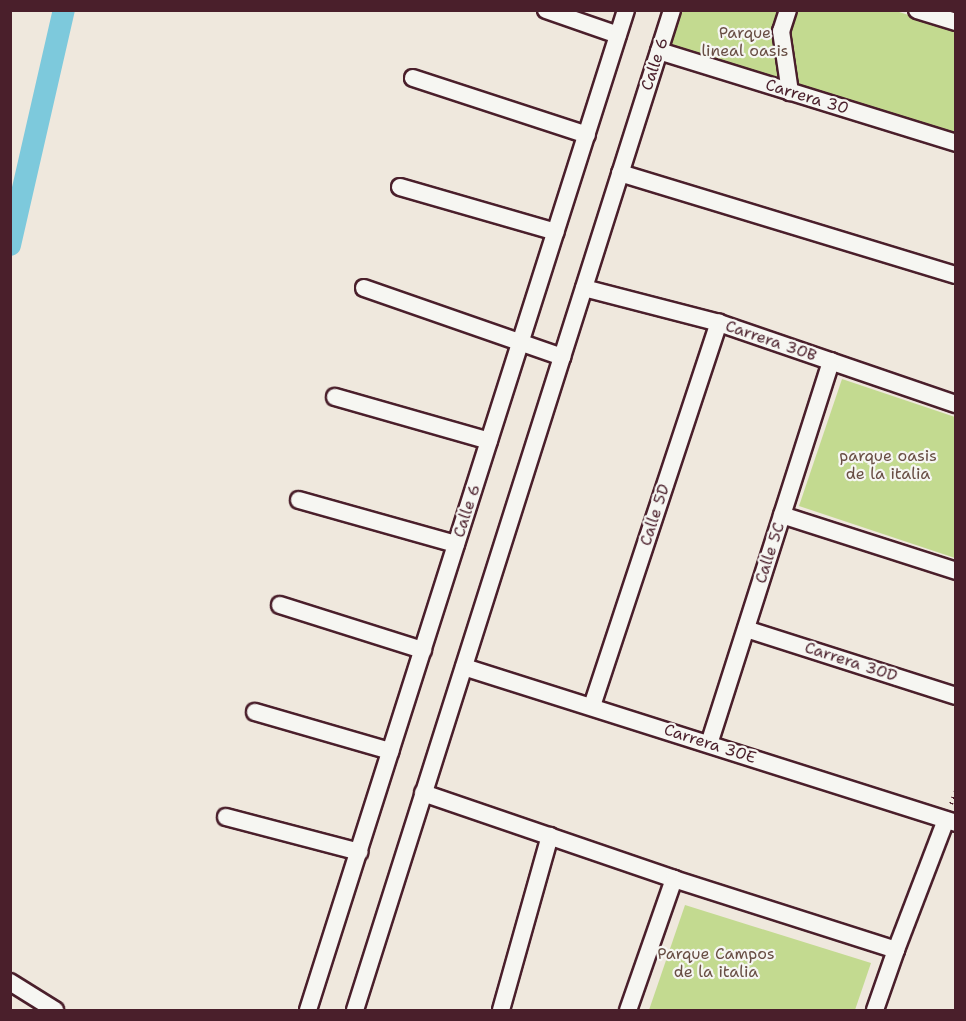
<!DOCTYPE html>
<html>
<head>
<meta charset="utf-8">
<style>
	body { margin:0 }
	#map { position:relative; width:966px; height:1021px; overflow:hidden; background:#efe8dd; font-family:"Shantell Sans",sans-serif }
	div>[style] { position:absolute }
	[style*='--x'] { left:calc(var(--x)*1px); top:calc(var(--y)*1px); width:calc(var(--w)*1px); rotate:calc(var(--a)*1deg) }
	.green>* { inset:0; background:#c3da90 }
	.canal>* { height:22px; margin:-11px; padding:0 11px; transform-origin:11px; border-radius:11px; background:#7dc9dc }
	.path>* { height:4px; margin-top:-2px; transform-origin:0; background:repeating-linear-gradient(90deg,#4a1f2b 0 1.5px,transparent 0 6px) }
	.roads { filter:drop-shadow(2px 0 #4a1f2b) drop-shadow(-2px 0 #4a1f2b) drop-shadow(0 2px #4a1f2b) drop-shadow(0 -2px #4a1f2b) }
	.street>* { height:16px; margin:-8px; padding:0 8px; transform-origin:8px; border-radius:8px; background:#f6f6f2 }
	span { translate:-50% -50%; white-space:nowrap; text-align:center; line-height:1.15; -webkit-text-stroke:4.5px #f6f6f2; paint-order:stroke }
	.park-label { font-size:16px; color:#684e44 }
	.street-label { font-size:16px; color:#4a1f2b }
	.frame { position:absolute; inset:0; border:12px solid #4a1f2b; pointer-events:none }
</style>
</head>
<body>
<div id="map">
	<div class="green">
		<i style="clip-path:polygon(893px 10px,955px 30px,955px 135px,796px 89px,787px 30px,796px 11px)"></i>
		<i style="clip-path:polygon(681px 11px,784px 11px,785px 87px,666px 48px)"></i>
		<i style="clip-path:polygon(842px 379px,955px 417px,955px 558px,799px 506px)"></i>
		<i style="clip-path:polygon(685px 905px,871px 963px,855px 1010px,649px 1010px)"></i>
	</div>
	<div class="canal">
		<i style="--x:10;--y:245;--w:241;--a:-77.1"></i>
	</div>
	<div class="path">
		<i style="--x:951;--y:804;--w:14;--a:-69"></i>
	</div>
	<div class="roads">
		<div class="street">
			<i style="--x:546;--y:10;--w:76;--a:19.1"></i>
			<i style="--x:788;--y:10;--w:22;--a:108"></i>
			<i style="--x:781;--y:31;--w:62;--a:81.6"></i>
			<i style="--x:917;--y:10;--w:41;--a:17.1"></i>
			<i style="--x:659;--y:51;--w:311;--a:17.2"></i>
			<i style="--x:413;--y:78;--w:183;--a:18.1"></i>
			<i style="--x:620;--y:173;--w:351;--a:16.9"></i>
			<i style="--x:400;--y:187;--w:162;--a:16.1"></i>
			<i style="--x:364;--y:288;--w:210;--a:19.2"></i>
			<i style="--x:584;--y:288;--w:139;--a:14.5"></i>
			<i style="--x:719;--y:323;--w:250;--a:18.9"></i>
			<i style="--x:335;--y:397;--w:160;--a:15.9"></i>
			<i style="--x:299;--y:500;--w:163;--a:15.7"></i>
			<i style="--x:782;--y:515;--w:183;--a:17.8"></i>
			<i style="--x:280;--y:605;--w:150;--a:17.5"></i>
			<i style="--x:746;--y:629;--w:220;--a:17.7"></i>
			<i style="--x:464;--y:667;--w:516;--a:17.59"></i>
			<i style="--x:592;--y:706;--w:404;--a:-71.7"></i>
			<i style="--x:255;--y:712;--w:141;--a:16.1"></i>
			<i style="--x:709;--y:744;--w:402;--a:-72.3"></i>
			<i style="--x:423;--y:793;--w:265;--a:18.9"></i>
			<i style="--x:674;--y:879;--w:139;--a:109.3"></i>
			<i style="--x:226;--y:817;--w:138;--a:14.7"></i>
			<i style="--x:674;--y:879;--w:233;--a:17.7"></i>
			<i style="--x:896;--y:950;--w:64;--a:109.3"></i>
			<i style="--x:896;--y:950;--w:139;--a:-69"></i>
			<i style="--x:10;--y:982;--w:53;--a:31.9"></i>
			<i style="--x:308;--y:1010;--w:1049;--a:-72.36"></i>
			<i style="--x:355;--y:1010;--w:1049;--a:-72.41"></i>
			<i style="--x:501;--y:1010;--w:181;--a:-74.3"></i>
		</div>
	</div>
	<div class="park-label">
		<span style="left:745px;top:42px">Parque<br>lineal oasis</span>
		<span style="left:888px;top:465px">parque oasis<br>de la italia</span>
		<span style="left:716px;top:963px">Parque Campos<br>de la italia</span>
	</div>
	<div class="street-label">
		<span style="left:655px;top:64px;rotate:-72deg">Calle 6</span>
		<span style="left:807px;top:97px;rotate:17deg">Carrera 30</span>
		<span style="left:771px;top:341px;rotate:19deg">Carrera 30B</span>
		<span style="left:467px;top:511px;rotate:-72deg">Calle 6</span>
		<span style="left:655px;top:515px;rotate:-72deg">Calle 5D</span>
		<span style="left:770px;top:553px;rotate:-72deg">Calle 5C</span>
		<span style="left:851px;top:662px;rotate:18deg">Carrera 30D</span>
		<span style="left:710px;top:744px;rotate:18deg">Carrera 30E</span>
	</div>
	<div class="frame"></div>
</div>
</body>
</html>
